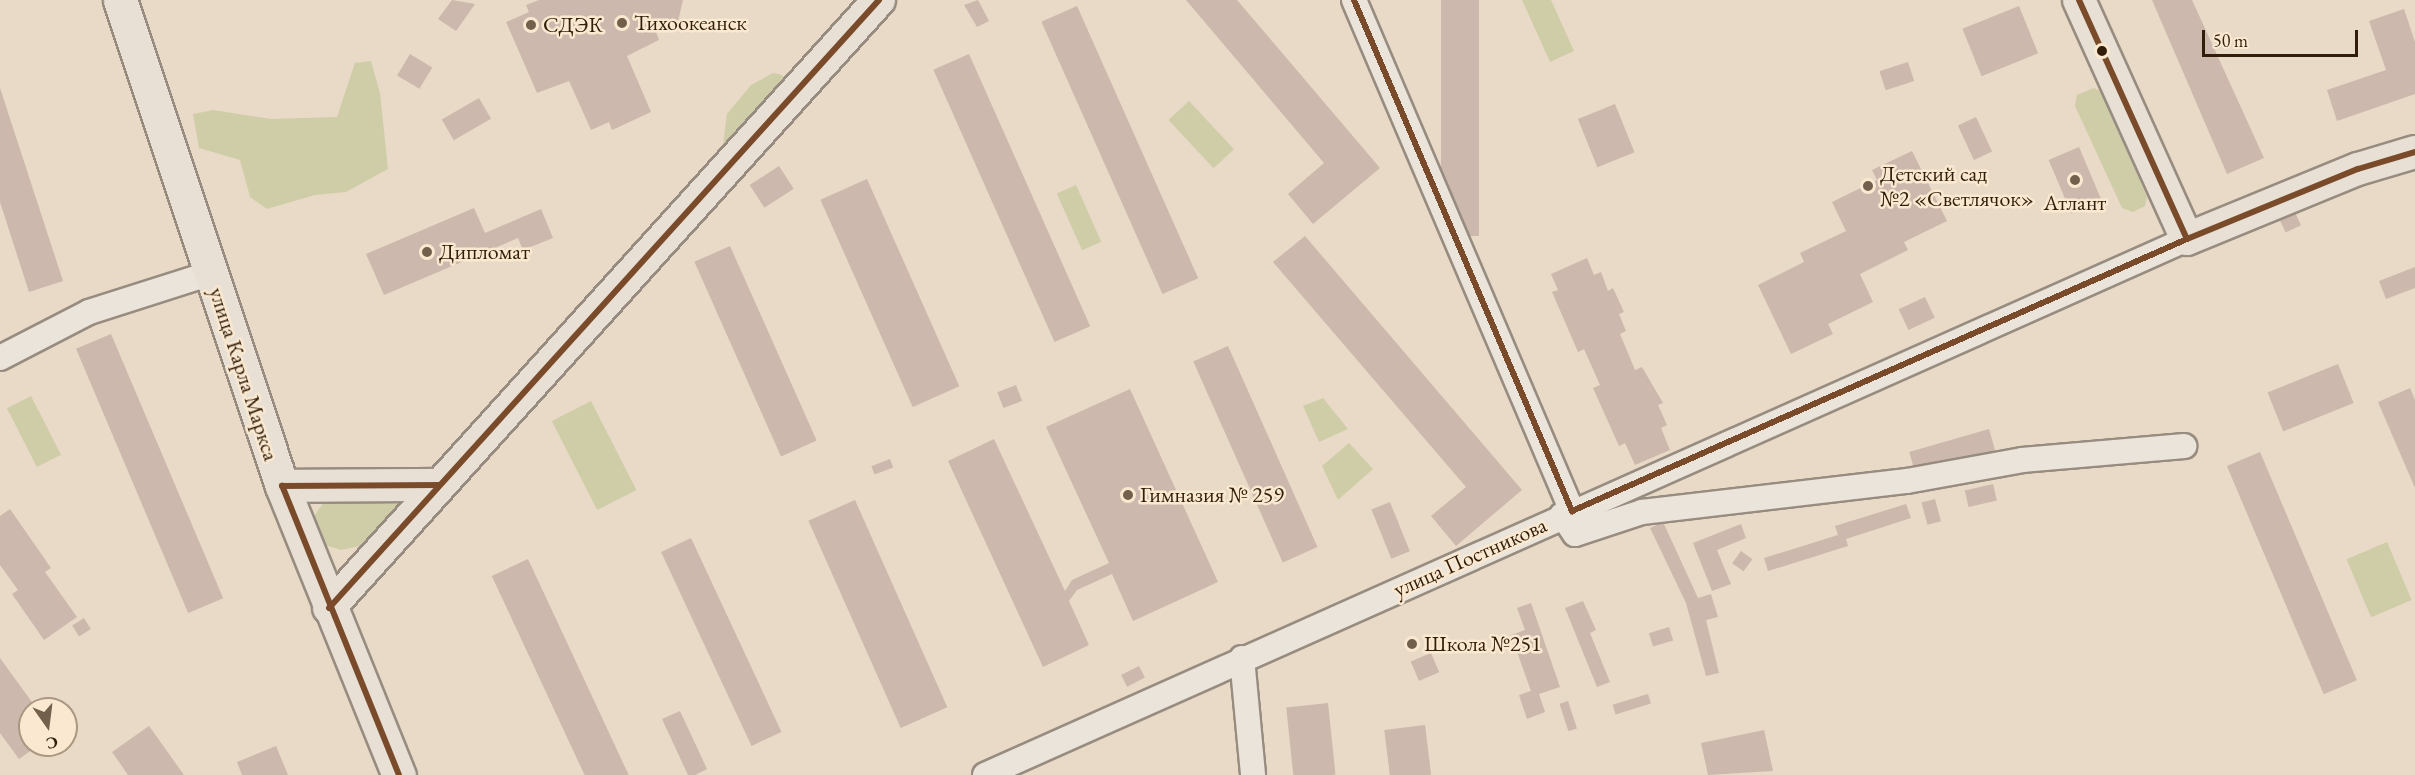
<!DOCTYPE html>
<html>
<head>
<meta charset="utf-8">
<style>
	body { margin:0 }
	#map { position:relative; width:2415px; height:775px; overflow:hidden; background:#e8dac6; font-family:"EB Garamond",serif }
	div>[style] { position:absolute }
	[style*='--x'] { left:calc(var(--x)*1px); top:calc(var(--y)*1px); width:calc(var(--w)*1px); rotate:calc(var(--a)*1deg) }
	.green>* { inset:0; background:#cfcda8; transform-origin:0 0 }
	.building>* { inset:0; background:#ccb8ac; transform-origin:0 0 }
	.roads { filter:drop-shadow(2px 0 #978c7f) drop-shadow(-2px 0 #978c7f) drop-shadow(0 2px #978c7f) drop-shadow(0 -2px #978c7f) }
	.minor>* { height:24px; margin:-12px; padding:0 12px; transform-origin:12px; border-radius:12px; background:#ebe4da }
	.major>* { height:32px; margin:-16px; padding:0 16px; transform-origin:16px; border-radius:16px; background:#e8e0d4 }
	.highway>* { height:33px; margin:-16.5px; padding:0 16.5px; transform-origin:16.5px; border-radius:16.5px; background:#e8e0d4 }
	.bus-1>* { height:6px; margin:-3px; padding:0 3px; transform-origin:3px; border-radius:3px; background:#7a4b2a }
	.dots>* { width:16px; height:16px; translate:-50% -50%; box-sizing:border-box; border:3px solid #fae9d0; border-radius:50% }
	span { translate:-50% -50%; white-space:nowrap; text-align:center; line-height:1.15; -webkit-text-stroke:5px #fae9d0; paint-order:stroke }
	.poi-label { font-size:22px; color:#321d0b }
	.left { translate:0 -50%; text-align:left }
	.street-label { font-size:22px; color:#321d0b }
	.north { position:absolute; left:18px; top:697px; width:60px; height:60px; box-sizing:border-box; background:#fae9d0; border:2px solid #aa9781; border-radius:50%; rotate:166deg; font-size:16px; font-weight:700; line-height:24px; text-align:center; color:#321d0b }
	.north::after { content:''; display:block; margin:auto; width:21px; height:27px; background:#725f4c; clip-path:polygon(50% 0,100% 100%,50% 72%,0 100%) }
	.scale { position:absolute; left:2202px; top:30px; width:156px; height:27px; box-sizing:border-box; border:3px solid #321d0b; border-top:0; padding-left:8px; font-size:18px; line-height:21px; white-space:nowrap; color:#321d0b; -webkit-text-stroke:4px #fae9d0; paint-order:stroke }
</style>
</head>
<body>
<div id="map">
	<div class="green">
		<i style="clip-path:polygon(1522px 0,1551px 0,1574px 51px,1550px 62px)"></i>
		<i style="clip-path:polygon(371px 61px,380px 93px,388px 169px,346px 192px,315px 195px,267px 209px,250px 197px,240px 160px,199px 148px,193px 114px,213px 110px,271px 119px,337px 117px,355px 63px)"></i>
		<i style="clip-path:polygon(773px 73px,782px 75px,784px 81px,730px 147px,723px 145px,727px 114px,751px 85px)"></i>
		<i style="clip-path:polygon(2094px 88px,2102px 92px,2147px 197px,2145px 206px,2133px 212px,2122px 208px,2075px 106px,2077px 95px)"></i>
		<i style="left:1189px;top:101px;width:66px;height:28px;rotate:47deg"></i>
		<i style="left:1076px;top:185px;width:62px;height:21px;rotate:66deg"></i>
		<i style="left:31px;top:396px;width:66px;height:27px;rotate:63deg"></i>
		<i style="clip-path:polygon(1323px 398px,1348px 429px,1319px 442px,1303px 406px)"></i>
		<i style="left:591px;top:401px;width:100px;height:44px;rotate:63deg"></i>
		<i style="clip-path:polygon(1349px 443px,1373px 469px,1338px 500px,1322px 466px)"></i>
		<i style="clip-path:polygon(335px 500px,408px 501px,365px 545px,341px 550px,322px 544px,313px 518px,323px 503px)"></i>
		<i style="left:2387px;top:542px;width:63px;height:44px;rotate:67deg"></i>
	</div>
	<div class="building">
		<i style="clip-path:polygon(452px 0,475px 4px,456px 31px,438px 19px)"></i>
		<i style="clip-path:polygon(539px 0,683px 0,678px 21px,667px 19px,656px 32px,659px 40px,627px 56px,651px 112px,612px 130px,609px 122px,591px 130px,569px 81px,537px 93px,506px 22px,529px 12px,526px 5px)"></i>
		<i style="clip-path:polygon(978px 0,989px 21px,977px 27px,964px 5px)"></i>
		<i style="clip-path:polygon(1186px 0,1237px 0,1380px 168px,1313px 224px,1288px 194px,1324px 163px)"></i>
		<i style="left:1441px;top:0;width:38px;height:236px"></i>
		<i style="clip-path:polygon(2152px 0,2192px 0,2264px 158px,2227px 174px)"></i>
		<i style="left:1077px;top:6px;width:298px;height:39px;rotate:66deg"></i>
		<i style="left:2019px;top:6px;width:51px;height:61px;rotate:68deg"></i>
		<i style="clip-path:polygon(2404px 9px,2415px 42px,2415px 94px,2337px 121px,2327px 90px,2386px 70px,2369px 21px)"></i>
		<i style="left:410px;top:54px;width:26px;height:25px;rotate:31deg"></i>
		<i style="left:969px;top:54px;width:298px;height:39px;rotate:66deg"></i>
		<i style="left:1908px;top:62px;width:20px;height:30px;rotate:72deg"></i>
		<i style="clip-path:polygon(0 88px,63px 281px,29px 292px,0 202px)"></i>
		<i style="left:479px;top:98px;width:24px;height:43px;rotate:60deg"></i>
		<i style="left:1615px;top:104px;width:52px;height:40px;rotate:68deg"></i>
		<i style="left:1976px;top:117px;width:38px;height:20px;rotate:65deg"></i>
		<i style="left:2079px;top:147px;width:58px;height:33px;rotate:67deg"></i>
		<i style="clip-path:polygon(1912px 151px,1947px 221px,1904px 242px,1908px 250px,1860px 274px,1873px 302px,1828px 324px,1833px 334px,1791px 354px,1758px 285px,1804px 262px,1800px 253px,1846px 231px,1832px 202px,1877px 180px,1872px 170px)"></i>
		<i style="left:779px;top:166px;width:27px;height:35px;rotate:57deg"></i>
		<i style="left:867px;top:179px;width:227px;height:51px;rotate:66deg"></i>
		<i style="clip-path:polygon(474px 208px,485px 233px,541px 209px,553px 238px,523px 250px,518px 238px,384px 295px,366px 254px)"></i>
		<i style="left:2293px;top:208px;width:19px;height:17px;rotate:65deg"></i>
		<i style="clip-path:polygon(1305px 236px,1522px 490px,1456px 546px,1431px 516px,1466px 487px,1273px 262px)"></i>
		<i style="left:730px;top:246px;width:213px;height:39px;rotate:66deg"></i>
		<i style="clip-path:polygon(1587px 258px,1594px 275px,1601px 272px,1608px 291px,1613px 288px,1624px 312px,1619px 314px,1626px 331px,1620px 334px,1635px 370px,1642px 367px,1663px 403px,1658px 405px,1667px 425px,1661px 428px,1670px 450px,1635px 465px,1625px 443px,1619px 446px,1593px 388px,1600px 385px,1584px 349px,1578px 352px,1552px 292px,1558px 290px,1551px 274px)"></i>
		<i style="clip-path:polygon(2415px 267px,2415px 288px,2386px 299px,2379px 281px)"></i>
		<i style="left:1925px;top:297px;width:23px;height:29px;rotate:65deg"></i>
		<i style="left:111px;top:334px;width:287px;height:38px;rotate:67deg"></i>
		<i style="left:1228px;top:346px;width:220px;height:38px;rotate:66deg"></i>
		<i style="left:2338px;top:364px;width:42px;height:76px;rotate:68deg"></i>
		<i style="left:1016px;top:385px;width:17px;height:20px;rotate:69deg"></i>
		<i style="clip-path:polygon(2410px 388px,2415px 400px,2415px 488px,2378px 402px)"></i>
		<i style="clip-path:polygon(1130px 389px,1218px 582px,1133px 621px,1112px 574px,1077px 590px,1069px 601px,1089px 645px,1043px 667px,948px 461px,994px 439px,1065px 591px,1072px 580px,1109px 563px,1046px 427px)"></i>
		<i style="left:1989px;top:429px;width:22px;height:83px;rotate:74deg"></i>
		<i style="left:2260px;top:452px;width:248px;height:36px;rotate:67deg"></i>
		<i style="left:890px;top:459px;width:9px;height:20px;rotate:69deg"></i>
		<i style="left:1993px;top:484px;width:17px;height:29px;rotate:77deg"></i>
		<i style="left:1935px;top:499px;width:23px;height:14px;rotate:75deg"></i>
		<i style="left:855px;top:500px;width:227px;height:51px;rotate:66deg"></i>
		<i style="left:1390px;top:502px;width:53px;height:20px;rotate:68deg"></i>
		<i style="clip-path:polygon(1906px 504px,1911px 518px,1846px 539px,1848px 546px,1768px 571px,1764px 558px,1838px 535px,1835px 526px)"></i>
		<i style="clip-path:polygon(10px 509px,51px 568px,45px 572px,77px 617px,44px 640px,12px 594px,18px 590px,0 565px,0 516px)"></i>
		<i style="clip-path:polygon(1663px 522px,1698px 598px,1711px 594px,1718px 617px,1706px 620px,1719px 673px,1706px 676px,1686px 603px,1650px 528px)"></i>
		<i style="clip-path:polygon(1741px 524px,1746px 538px,1717px 550px,1731px 584px,1712px 591px,1693px 543px)"></i>
		<i style="left:691px;top:538px;width:214px;height:33px;rotate:65deg"></i>
		<i style="left:1741px;top:551px;width:14px;height:15px;rotate:36deg"></i>
		<i style="left:528px;top:559px;width:238px;height:40px;rotate:65deg"></i>
		<i style="clip-path:polygon(1583px 601px,1596px 630px,1590px 633px,1610px 682px,1597px 687px,1565px 608px)"></i>
		<i style="clip-path:polygon(1531px 603px,1560px 687px,1539px 694px,1545px 712px,1527px 719px,1519px 695px,1531px 691px,1511px 635px,1525px 630px,1517px 608px)"></i>
		<i style="left:84px;top:618px;width:13px;height:14px;rotate:58deg"></i>
		<i style="left:1669px;top:627px;width:14px;height:21px;rotate:73deg"></i>
		<i style="left:1431px;top:653px;width:21px;height:22px;rotate:67deg"></i>
		<i style="clip-path:polygon(0 658px,37px 709px,30px 709px,30px 745px,39px 745px,19px 759px,0 733px)"></i>
		<i style="left:1139px;top:666px;width:13px;height:20px;rotate:63deg"></i>
		<i style="left:1648px;top:694px;width:10px;height:37px;rotate:73deg"></i>
		<i style="left:1568px;top:701px;width:29px;height:9px;rotate:72deg"></i>
		<i style="left:1328px;top:703px;width:72px;height:42px;rotate:84deg"></i>
		<i style="clip-path:polygon(680px 711px,707px 769px,695px 775px,688px 775px,662px 719px)"></i>
		<i style="left:1425px;top:725px;width:50px;height:41px;rotate:83deg"></i>
		<i style="clip-path:polygon(149px 726px,184px 775px,128px 775px,112px 752px)"></i>
		<i style="clip-path:polygon(1764px 730px,1773px 771px,1708px 775px,1701px 743px)"></i>
		<i style="clip-path:polygon(276px 746px,288px 775px,242px 775px,237px 762px)"></i>
	</div>
	<div class="roads">
		<div class="minor">
			<i style="--x:1354;--y:0;--w:556;--a:66.9"></i>
			<i style="--x:0;--y:358;--w:100;--a:-27.3"></i>
			<i style="--x:89;--y:312;--w:128;--a:-17.7"></i>
			<i style="--x:1562;--y:515;--w:23;--a:56"></i>
			<i style="--x:1575;--y:534;--w:71;--a:-18.2"></i>
			<i style="--x:1642;--y:512;--w:267;--a:-6.7"></i>
			<i style="--x:1907;--y:481;--w:117;--a:-10.3"></i>
			<i style="--x:2022;--y:460;--w:163;--a:-4.9"></i>
			<i style="--x:1242;--y:658;--w:118;--a:84.6"></i>
			<i style="--x:985;--y:775;--w:1316;--a:-24.03"></i>
		</div>
		<div class="major">
			<i style="--x:2079;--y:0;--w:262;--a:65.7"></i>
			<i style="--x:2187;--y:239;--w:185;--a:-22.3"></i>
			<i style="--x:2358;--y:169;--w:59;--a:-16.6"></i>
			<i style="--x:282;--y:486;--w:157;--a:-0.4"></i>
			<i style="--x:329;--y:608;--w:820;--a:-47.87"></i>
		</div>
		<div class="highway">
			<i style="--x:120;--y:0;--w:512;--a:71.57"></i>
			<i style="--x:282;--y:486;--w:312;--a:68"></i>
		</div>
	</div>
	<div class="bus-1">
		<i style="--x:1354;--y:0;--w:556;--a:66.9"></i>
		<i style="--x:1572;--y:511;--w:672;--a:-23.86"></i>
		<i style="--x:2187;--y:239;--w:185;--a:-22.3"></i>
		<i style="--x:2358;--y:169;--w:59;--a:-16.6"></i>
		<i style="--x:2079;--y:0;--w:262;--a:65.7"></i>
		<i style="--x:329;--y:608;--w:820;--a:-47.87"></i>
		<i style="--x:399;--y:775;--w:312;--a:-112"></i>
		<i style="--x:282;--y:486;--w:157;--a:-0.4"></i>
	</div>
	<div class="dots">
		<i style="left:622px;top:23px;background:#725f4c"></i>
		<i style="left:531px;top:25px;background:#725f4c"></i>
		<i style="left:2102px;top:51px;background:#321d0b"></i>
		<i style="left:2075px;top:180px;background:#725f4c"></i>
		<i style="left:1868px;top:186px;background:#725f4c"></i>
		<i style="left:427px;top:252px;background:#725f4c"></i>
		<i style="left:1128px;top:495px;background:#725f4c"></i>
		<i style="left:1412px;top:644px;background:#725f4c"></i>
	</div>
	<div class="poi-label">
		<span class="left" style="left:634px;top:23px">Тихоокеанск</span>
		<span class="left" style="left:543px;top:25px">СДЭК</span>
		<span class="left" style="left:1880px;top:186px">Детский сад<br>№2 «Светлячок»</span>
		<span style="left:2075px;top:203px">Атлант</span>
		<span class="left" style="left:439px;top:252px">Дипломат</span>
		<span class="left" style="left:1140px;top:495px">Гимназия № 259</span>
		<span class="left" style="left:1424px;top:644px">Школа №251</span>
	</div>
	<div class="street-label">
		<span style="left:244px;top:374px;rotate:72deg">улица Карла Маркса</span>
		<span style="left:1470px;top:557px;rotate:-24deg">улица Постникова</span>
	</div>
	<div class="north">С</div>
	<div class="scale">50 m</div>
</div>
</body>
</html>
